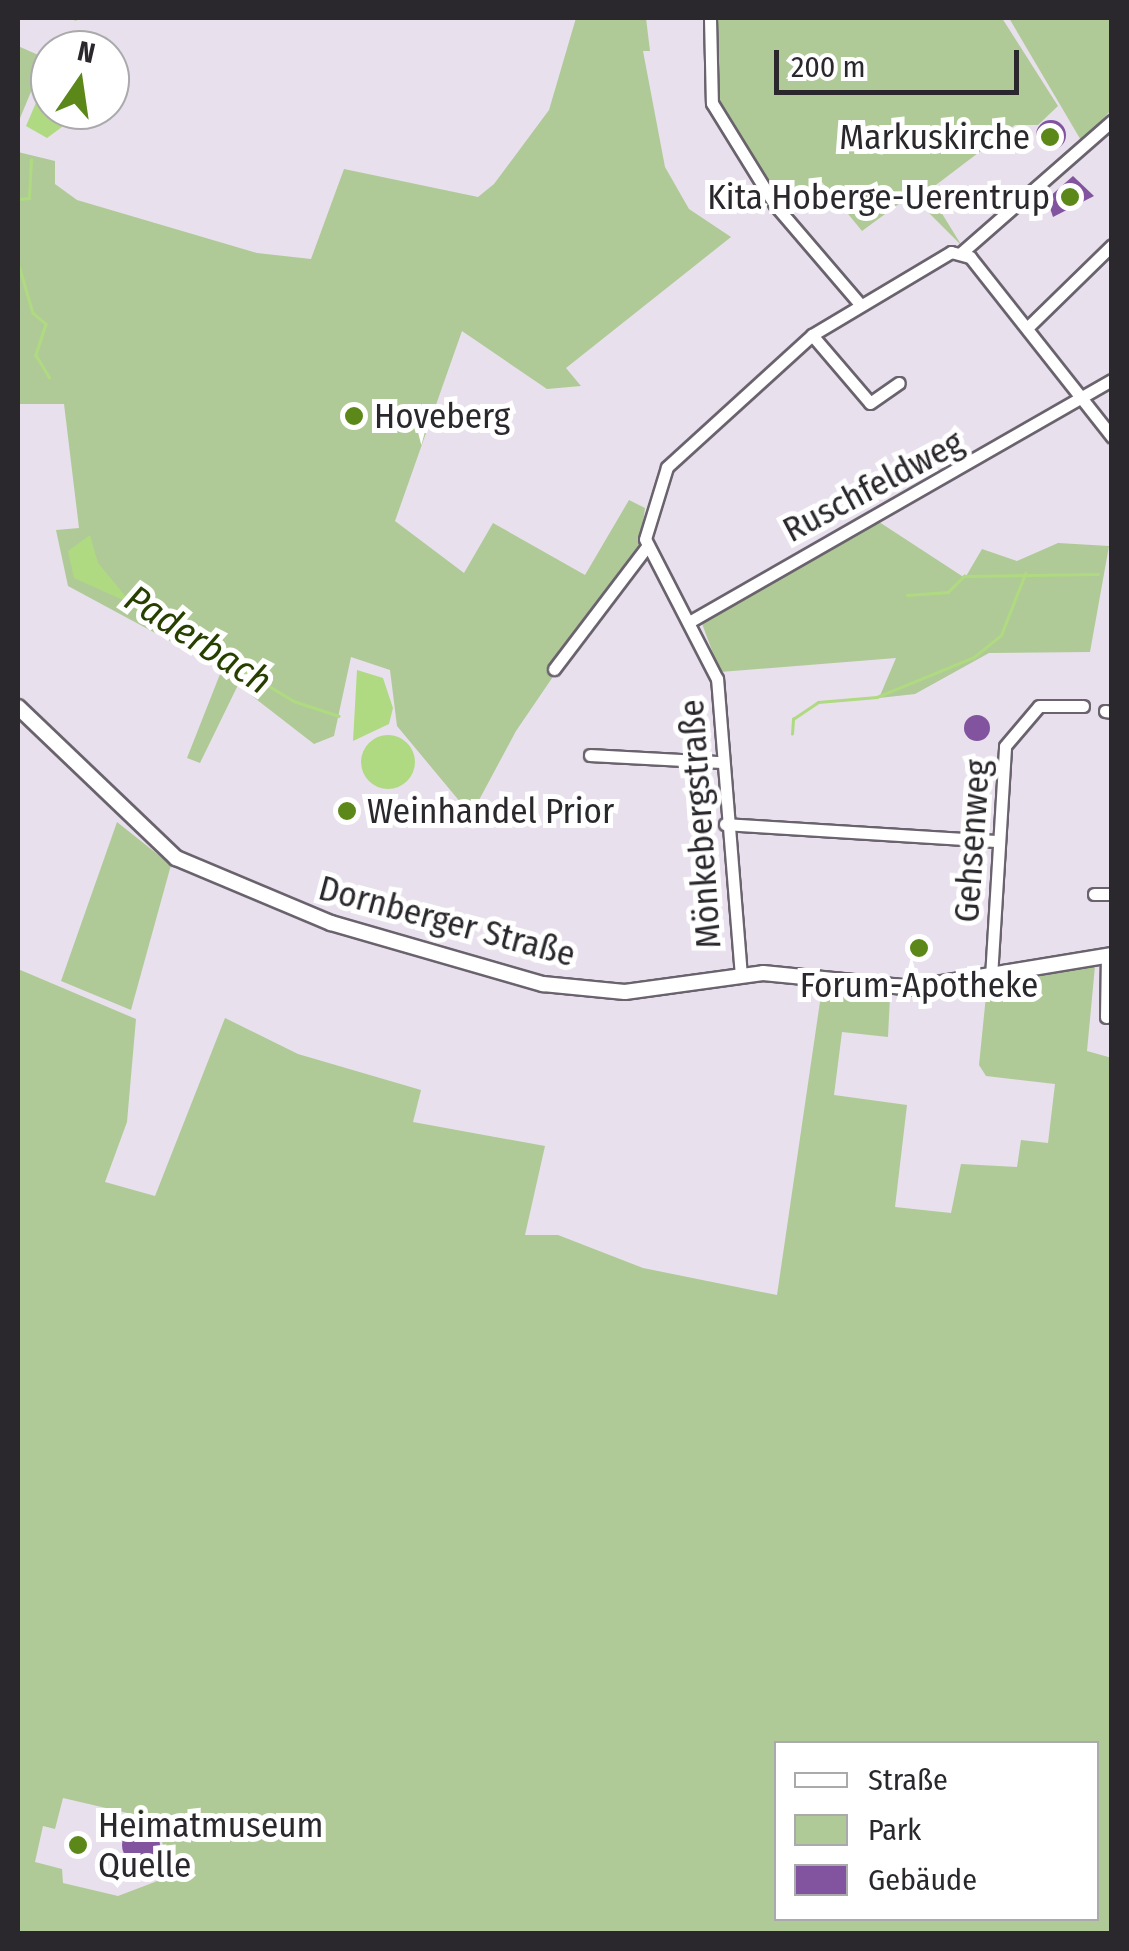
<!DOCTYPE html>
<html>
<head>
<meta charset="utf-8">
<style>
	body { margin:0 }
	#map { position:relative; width:1129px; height:1951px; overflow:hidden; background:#e8e0ed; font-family:"Fira Sans Condensed",sans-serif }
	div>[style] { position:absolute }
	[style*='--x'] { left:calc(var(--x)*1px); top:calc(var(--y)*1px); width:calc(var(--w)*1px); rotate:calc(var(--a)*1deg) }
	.green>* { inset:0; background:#afca96 }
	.water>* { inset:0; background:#afda81 }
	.round { border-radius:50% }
	.stream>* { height:2.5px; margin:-1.25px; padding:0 1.25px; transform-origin:1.25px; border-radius:1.25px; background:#afda81 }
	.building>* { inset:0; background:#82539f }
	.roads { filter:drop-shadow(2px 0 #6a636e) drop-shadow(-2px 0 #6a636e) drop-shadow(0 2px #6a636e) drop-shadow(0 -2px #6a636e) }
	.minor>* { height:11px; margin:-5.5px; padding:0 5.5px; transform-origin:5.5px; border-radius:5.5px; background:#fff }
	.major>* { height:14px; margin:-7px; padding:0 7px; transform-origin:7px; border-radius:7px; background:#fff }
	.dots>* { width:28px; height:28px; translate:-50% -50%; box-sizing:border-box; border:5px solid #fff; border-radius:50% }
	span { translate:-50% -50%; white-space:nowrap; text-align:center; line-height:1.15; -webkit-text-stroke:10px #fff; paint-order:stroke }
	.poi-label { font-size:35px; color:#2b282d }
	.right { translate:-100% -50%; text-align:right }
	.left { translate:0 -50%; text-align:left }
	.street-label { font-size:35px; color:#2b282d }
	.water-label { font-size:38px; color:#274000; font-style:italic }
	.frame { position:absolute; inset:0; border:20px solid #2b282d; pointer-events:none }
	.legend { position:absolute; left:774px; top:1741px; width:325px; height:180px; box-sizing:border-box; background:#fff; border:2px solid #aaa9ab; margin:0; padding:12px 18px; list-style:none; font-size:30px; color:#2b282d }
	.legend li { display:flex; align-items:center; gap:20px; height:50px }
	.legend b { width:50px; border:2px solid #aaa9ab }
	.north { position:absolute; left:30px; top:30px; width:100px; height:100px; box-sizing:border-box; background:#fff; border:2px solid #aaa9ab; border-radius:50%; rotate:13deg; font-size:28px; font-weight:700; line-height:40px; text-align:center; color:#2b282d }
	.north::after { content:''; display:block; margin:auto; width:35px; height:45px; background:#5b8818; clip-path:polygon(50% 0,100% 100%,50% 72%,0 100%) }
	.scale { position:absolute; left:774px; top:50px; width:245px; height:45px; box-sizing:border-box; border:5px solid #2b282d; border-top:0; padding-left:12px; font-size:30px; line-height:35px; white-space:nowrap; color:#2b282d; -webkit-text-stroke:8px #fff; paint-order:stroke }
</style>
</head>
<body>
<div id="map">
	<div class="green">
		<i style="clip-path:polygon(576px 18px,646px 18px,650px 51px,643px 51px,665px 167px,689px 209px,731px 237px,566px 368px,581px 386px,547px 389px,462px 331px,395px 521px,464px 573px,493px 523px,585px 575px,629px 500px,645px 508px,640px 549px,516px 731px,471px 815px,397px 726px,390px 670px,351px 657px,334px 736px,314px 744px,238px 685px,200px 763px,187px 758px,222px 669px,68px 586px,56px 530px,79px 528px,64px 404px,18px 404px,18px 152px,55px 161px,55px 184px,77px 200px,257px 253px,311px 259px,344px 169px,478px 197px,494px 184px,549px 110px)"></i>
		<i style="clip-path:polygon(713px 18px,1002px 18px,1058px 106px,1038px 125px,1015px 125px,928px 191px,962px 246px,911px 195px,862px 231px,821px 181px,784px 211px,715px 103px)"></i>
		<i style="clip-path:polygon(1009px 18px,1111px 18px,1111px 110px,1082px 142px)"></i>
		<i style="clip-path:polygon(18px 46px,45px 58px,18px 123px)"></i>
		<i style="clip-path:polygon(873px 518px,965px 578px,982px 549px,1017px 561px,1058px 543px,1109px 546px,1090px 652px,989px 653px,915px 694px,879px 698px,896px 658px,720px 672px,701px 621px)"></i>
		<i style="clip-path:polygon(117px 822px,171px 865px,131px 1010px,61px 981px)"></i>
		<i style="clip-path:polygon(evenodd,1095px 966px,1087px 1051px,1112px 1058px,1111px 1933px,18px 1933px,18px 969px,136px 1019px,127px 1122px,105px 1182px,155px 1196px,225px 1018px,298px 1054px,421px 1090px,413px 1122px,545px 1146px,525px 1235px,558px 1235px,643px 1268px,777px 1295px,822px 988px,890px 996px,888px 1037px,842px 1032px,834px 1095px,907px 1105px,895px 1207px,951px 1213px,961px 1164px,1017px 1167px,1021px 1140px,1048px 1143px,1055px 1084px,986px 1076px,979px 1065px,987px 986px,1095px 966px,776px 1744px,1096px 1744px,1096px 1918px,776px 1918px,776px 1744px,1095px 966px,63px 1798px,153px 1819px,164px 1847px,160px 1880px,118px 1896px,63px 1883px,62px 1869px,35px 1862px,43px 1826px,55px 1829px,63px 1798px)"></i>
	</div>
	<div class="water">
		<i style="clip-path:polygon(50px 70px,50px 110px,62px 110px,62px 127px,47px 138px,26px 126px)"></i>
		<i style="clip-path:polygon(90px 535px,98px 563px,132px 604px,74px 578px,68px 551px)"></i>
		<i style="clip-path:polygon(357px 670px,383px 678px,393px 708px,389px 724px,353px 741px)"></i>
		<i class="round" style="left:361px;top:735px;width:54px;height:54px"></i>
	</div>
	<div class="stream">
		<i style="--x:75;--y:19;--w:1;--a:-45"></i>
		<i style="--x:18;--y:199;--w:11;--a:-5"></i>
		<i style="--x:29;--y:198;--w:38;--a:-87"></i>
		<i style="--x:18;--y:262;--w:53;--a:73.6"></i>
		<i style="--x:33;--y:313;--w:17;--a:40"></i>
		<i style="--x:46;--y:324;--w:33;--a:108"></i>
		<i style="--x:36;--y:355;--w:26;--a:59"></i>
		<i style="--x:907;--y:595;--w:41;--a:-4.2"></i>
		<i style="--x:948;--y:592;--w:23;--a:-45"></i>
		<i style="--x:964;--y:576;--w:134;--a:-0.9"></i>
		<i style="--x:133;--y:605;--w:187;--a:30.8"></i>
		<i style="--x:294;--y:701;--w:47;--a:18.4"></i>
		<i style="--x:792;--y:734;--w:15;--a:-86"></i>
		<i style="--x:793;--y:719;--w:30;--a:-34"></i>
		<i style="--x:818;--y:702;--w:59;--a:-4.8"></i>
		<i style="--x:877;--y:697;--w:105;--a:-22.4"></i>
		<i style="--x:974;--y:657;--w:35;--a:-39"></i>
		<i style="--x:1001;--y:635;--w:66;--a:-68.5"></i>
	</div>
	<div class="building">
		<i class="round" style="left:1036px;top:120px;width:30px;height:30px"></i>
		<i style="clip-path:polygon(1073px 176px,1094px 196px,1053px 217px,1047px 199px)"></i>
		<i class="round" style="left:964px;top:715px;width:26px;height:26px"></i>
		<i class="round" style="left:122px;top:1826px;width:38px;height:38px"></i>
	</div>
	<div class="roads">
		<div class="minor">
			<i style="--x:710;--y:18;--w:85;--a:88.7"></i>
			<i style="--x:712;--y:103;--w:120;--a:58.3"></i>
			<i style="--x:775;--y:205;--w:130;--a:49.4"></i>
			<i style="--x:961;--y:253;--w:201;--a:-41.2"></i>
			<i style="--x:1027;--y:328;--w:119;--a:-44.3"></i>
			<i style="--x:812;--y:335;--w:89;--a:49.5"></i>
			<i style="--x:870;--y:403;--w:35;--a:-35"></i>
			<i style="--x:689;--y:622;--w:487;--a:-29.8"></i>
			<i style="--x:554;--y:669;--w:152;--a:-52.8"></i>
			<i style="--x:1105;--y:711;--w:7;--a:8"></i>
			<i style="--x:590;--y:755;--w:131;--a:3.1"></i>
			<i style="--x:725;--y:824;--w:274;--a:3.6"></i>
			<i style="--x:1094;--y:894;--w:18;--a:0"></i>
			<i style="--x:741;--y:976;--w:298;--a:-94.6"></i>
			<i style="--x:717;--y:679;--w:157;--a:-117.2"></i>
			<i style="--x:645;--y:539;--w:75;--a:-73"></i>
			<i style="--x:667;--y:467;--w:196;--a:-42.3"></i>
			<i style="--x:812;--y:335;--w:162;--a:-30.8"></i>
			<i style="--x:951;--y:252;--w:20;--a:15"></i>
			<i style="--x:970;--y:257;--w:229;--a:51.7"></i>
			<i style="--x:991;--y:977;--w:231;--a:-86.5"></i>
			<i style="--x:1005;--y:746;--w:52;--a:-49.6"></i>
			<i style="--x:1039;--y:706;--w:44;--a:0"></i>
			<i style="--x:1106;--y:1017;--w:62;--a:-89.1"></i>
		</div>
		<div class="major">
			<i style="--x:18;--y:707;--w:219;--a:43.7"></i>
			<i style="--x:176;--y:858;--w:168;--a:22.8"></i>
			<i style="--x:331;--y:923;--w:221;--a:16.1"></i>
			<i style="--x:543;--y:984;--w:82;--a:5.6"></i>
			<i style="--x:625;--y:992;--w:139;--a:-7.8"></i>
			<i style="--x:763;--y:973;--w:150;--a:5.7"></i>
			<i style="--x:912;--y:988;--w:203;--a:-9.4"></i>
		</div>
	</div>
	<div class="dots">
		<i style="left:1050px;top:137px;background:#5b8818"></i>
		<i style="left:1070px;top:197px;background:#5b8818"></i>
		<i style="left:354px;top:416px;background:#5b8818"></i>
		<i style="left:347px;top:811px;background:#5b8818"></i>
		<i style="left:919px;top:948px;background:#5b8818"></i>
		<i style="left:78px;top:1845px;background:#5b8818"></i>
	</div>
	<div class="poi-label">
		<span class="right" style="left:1030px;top:137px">Markuskirche</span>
		<span class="right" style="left:1050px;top:197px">Kita Hoberge-Uerentrup</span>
		<span class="left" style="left:374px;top:416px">Hoveberg</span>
		<span class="left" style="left:367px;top:811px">Weinhandel Prior</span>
		<span style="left:919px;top:985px">Forum-Apotheke</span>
		<span class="left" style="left:98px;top:1845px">Heimatmuseum<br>Quelle</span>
	</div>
	<div class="street-label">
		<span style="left:873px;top:486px;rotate:-28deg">Ruschfeldweg</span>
		<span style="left:700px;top:824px;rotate:-94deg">Mönkebergstraße</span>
		<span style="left:972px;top:841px;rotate:-86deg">Gehsenweg</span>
		<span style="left:447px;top:921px;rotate:15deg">Dornberger Straße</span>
	</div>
	<div class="water-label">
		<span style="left:198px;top:640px;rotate:33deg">Paderbach</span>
	</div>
	<div class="frame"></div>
	<ul class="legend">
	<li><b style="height:12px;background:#fff"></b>Straße</li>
	<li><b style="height:28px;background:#afca96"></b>Park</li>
	<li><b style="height:28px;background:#82539f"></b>Gebäude</li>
	</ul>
	<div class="north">N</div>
	<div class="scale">200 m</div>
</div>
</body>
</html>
